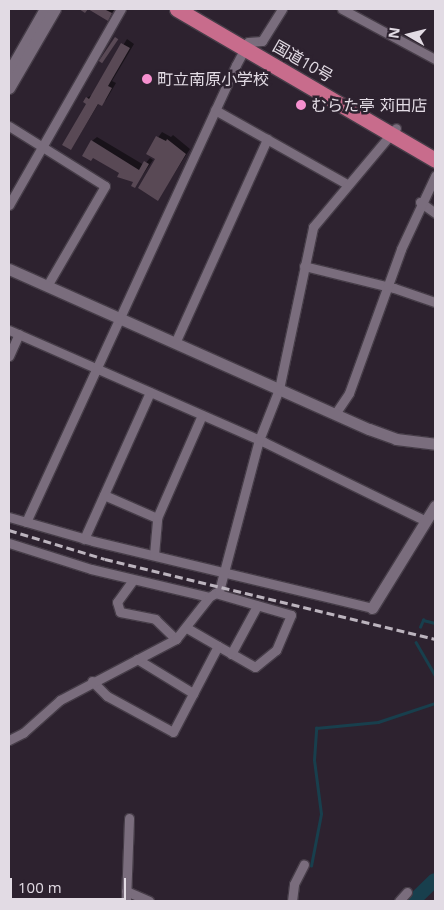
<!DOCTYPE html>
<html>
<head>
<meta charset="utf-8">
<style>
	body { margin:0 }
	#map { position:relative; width:444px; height:910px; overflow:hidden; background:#2d222f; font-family:"Open Sans","Noto Sans JP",sans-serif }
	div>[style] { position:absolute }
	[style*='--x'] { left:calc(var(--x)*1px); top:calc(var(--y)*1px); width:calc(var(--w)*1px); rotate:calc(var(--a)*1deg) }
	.shadow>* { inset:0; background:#0007 }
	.stream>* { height:2.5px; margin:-1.25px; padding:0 1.25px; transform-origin:1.25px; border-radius:1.25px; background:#183f4d }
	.river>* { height:14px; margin:-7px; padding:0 7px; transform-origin:7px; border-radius:7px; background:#183f4d }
	.building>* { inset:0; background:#594955; transform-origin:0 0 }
	.roads { filter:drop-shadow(1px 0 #463d48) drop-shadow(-1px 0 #463d48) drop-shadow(0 1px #463d48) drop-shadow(0 -1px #463d48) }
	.minor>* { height:9px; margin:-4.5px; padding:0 4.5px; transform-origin:4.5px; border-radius:4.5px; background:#7a6d7d }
	.tertiary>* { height:11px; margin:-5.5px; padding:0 5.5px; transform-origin:5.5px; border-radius:5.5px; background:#7a6d7d }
	.trunk>* { height:15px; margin:-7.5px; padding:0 7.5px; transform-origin:7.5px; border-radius:7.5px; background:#c86c8c }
	.rail>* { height:2.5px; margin-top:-1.25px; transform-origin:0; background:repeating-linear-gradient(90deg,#bcb4be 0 8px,transparent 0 12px) }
	.dots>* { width:14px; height:14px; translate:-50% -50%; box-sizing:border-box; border:2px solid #2d222f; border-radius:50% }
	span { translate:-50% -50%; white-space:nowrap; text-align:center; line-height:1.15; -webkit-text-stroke:5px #2d222f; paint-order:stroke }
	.street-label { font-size:16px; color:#e2dbe4 }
	.poi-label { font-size:16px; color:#e2dbe4 }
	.left { translate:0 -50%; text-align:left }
	.frame { position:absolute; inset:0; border:10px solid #e2dbe4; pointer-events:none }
	.north { position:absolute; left:384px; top:10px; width:50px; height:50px; -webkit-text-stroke:4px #2d222f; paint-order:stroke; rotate:278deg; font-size:14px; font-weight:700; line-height:20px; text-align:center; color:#e2dbe4 }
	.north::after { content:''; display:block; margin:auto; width:18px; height:22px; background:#e2dbe4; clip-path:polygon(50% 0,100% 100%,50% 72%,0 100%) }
	.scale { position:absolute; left:10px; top:878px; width:116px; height:22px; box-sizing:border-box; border:2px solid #e2dbe4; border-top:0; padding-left:6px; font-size:15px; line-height:18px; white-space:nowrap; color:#e2dbe4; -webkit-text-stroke:4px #2d222f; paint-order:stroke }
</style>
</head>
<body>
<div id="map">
	<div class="shadow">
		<i style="clip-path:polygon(90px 9px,115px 9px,107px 19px)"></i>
		<i style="clip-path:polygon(127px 39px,134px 44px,112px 81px,116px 83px,106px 100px,99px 103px,71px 149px,88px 104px,87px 98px,93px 94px)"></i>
		<i style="clip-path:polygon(162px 132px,171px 137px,173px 135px,190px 149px,158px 199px,157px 159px,147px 153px)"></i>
		<i style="clip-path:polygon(97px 137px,144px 165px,150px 158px,153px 160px,135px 186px,135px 182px,120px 173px,92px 141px)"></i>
	</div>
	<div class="stream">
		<i style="--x:420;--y:627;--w:8;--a:-67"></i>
		<i style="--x:423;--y:620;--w:12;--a:14"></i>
		<i style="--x:416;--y:642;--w:38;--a:60"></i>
		<i style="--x:311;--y:866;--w:53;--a:-79.1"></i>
		<i style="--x:321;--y:814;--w:54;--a:-97.4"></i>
		<i style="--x:314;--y:760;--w:32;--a:-86"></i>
		<i style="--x:316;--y:728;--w:62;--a:-5.5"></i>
		<i style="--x:378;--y:722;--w:60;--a:-18.4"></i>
	</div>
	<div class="river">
		<i style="--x:413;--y:901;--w:30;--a:-44"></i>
	</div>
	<div class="building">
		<i style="clip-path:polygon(79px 9px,104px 9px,112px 13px,108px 21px,88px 9px,85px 13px)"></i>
		<i style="left:115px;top:37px;width:4px;height:29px;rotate:34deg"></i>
		<i style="clip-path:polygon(121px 43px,130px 48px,108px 86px,112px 88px,102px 106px,98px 104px,71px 150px,62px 145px,86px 104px,83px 102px,86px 97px,89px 99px)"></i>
		<i style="clip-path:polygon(156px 136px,166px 141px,167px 139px,186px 154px,158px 201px,138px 188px,155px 159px,146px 154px)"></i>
		<i style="clip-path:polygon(91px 140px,139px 170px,144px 161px,149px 164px,135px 188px,131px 186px,133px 182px,117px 177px,119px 173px,93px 158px,91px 161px,82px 156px)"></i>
	</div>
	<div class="roads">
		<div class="minor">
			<i style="--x:342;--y:9;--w:106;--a:28.3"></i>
			<i style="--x:215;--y:110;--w:151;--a:29.3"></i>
			<i style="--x:9;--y:126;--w:113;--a:32"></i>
			<i style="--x:105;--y:186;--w:116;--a:120.1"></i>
			<i style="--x:420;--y:202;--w:19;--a:36"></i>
			<i style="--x:9;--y:205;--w:226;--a:-60.3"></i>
			<i style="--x:304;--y:266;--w:93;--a:13.7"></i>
			<i style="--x:394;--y:288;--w:43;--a:18.9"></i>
			<i style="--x:9;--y:330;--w:279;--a:23.7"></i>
			<i style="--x:264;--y:442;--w:180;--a:26"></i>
			<i style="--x:175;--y:343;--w:224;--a:-65.7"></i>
			<i style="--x:9;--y:356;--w:24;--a:-66"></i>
			<i style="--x:335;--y:414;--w:25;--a:-56"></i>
			<i style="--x:349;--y:393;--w:153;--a:-70.1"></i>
			<i style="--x:401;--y:249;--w:81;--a:-65"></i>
			<i style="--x:104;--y:495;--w:58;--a:23.5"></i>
			<i style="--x:9;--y:517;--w:87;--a:15.9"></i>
			<i style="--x:93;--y:541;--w:287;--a:13.5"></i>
			<i style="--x:26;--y:522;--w:503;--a:-65.32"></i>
			<i style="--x:236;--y:65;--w:26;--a:-62"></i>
			<i style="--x:248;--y:42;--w:14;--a:-4"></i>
			<i style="--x:262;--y:41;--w:38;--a:-58"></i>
			<i style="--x:84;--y:539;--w:161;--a:-65.8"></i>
			<i style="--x:9;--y:543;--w:86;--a:17.6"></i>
			<i style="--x:91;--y:569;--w:121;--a:13.3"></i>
			<i style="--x:154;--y:555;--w:37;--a:-85"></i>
			<i style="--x:157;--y:518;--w:112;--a:-66.4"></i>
			<i style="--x:133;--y:580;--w:27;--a:126"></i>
			<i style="--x:117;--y:602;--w:10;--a:73"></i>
			<i style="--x:120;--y:612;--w:36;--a:11"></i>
			<i style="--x:155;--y:619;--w:29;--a:44"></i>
			<i style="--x:215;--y:593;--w:79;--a:16.1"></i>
			<i style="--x:291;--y:615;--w:38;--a:113"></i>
			<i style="--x:276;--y:650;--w:27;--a:141"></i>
			<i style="--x:255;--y:667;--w:43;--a:-150.4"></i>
			<i style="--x:231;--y:654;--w:55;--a:-61.6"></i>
			<i style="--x:137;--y:659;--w:66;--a:31.3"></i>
			<i style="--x:92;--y:681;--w:21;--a:45"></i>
			<i style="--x:107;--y:696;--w:75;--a:28.6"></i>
			<i style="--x:173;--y:732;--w:97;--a:-62.4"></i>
			<i style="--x:218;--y:646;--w:36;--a:-150"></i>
			<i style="--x:9;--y:740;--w:16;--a:-27"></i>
			<i style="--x:23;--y:733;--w:50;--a:-41.7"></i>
			<i style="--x:60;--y:700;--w:131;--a:-27.7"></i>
			<i style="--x:176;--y:639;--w:53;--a:-51.8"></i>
			<i style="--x:209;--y:597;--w:12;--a:-31"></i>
			<i style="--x:219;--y:591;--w:156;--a:-75.2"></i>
			<i style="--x:259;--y:440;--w:55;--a:-68.6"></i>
			<i style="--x:279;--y:389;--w:166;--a:-78.1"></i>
			<i style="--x:313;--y:227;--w:129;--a:-50"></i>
			<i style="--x:126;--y:891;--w:25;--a:23"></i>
			<i style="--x:126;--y:901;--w:83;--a:-87.9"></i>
			<i style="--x:292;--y:901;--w:17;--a:-83"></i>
			<i style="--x:294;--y:884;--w:22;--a:-63"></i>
			<i style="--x:399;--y:901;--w:12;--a:-48"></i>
		</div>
		<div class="tertiary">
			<i style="--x:9;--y:72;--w:73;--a:-60.3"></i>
			<i style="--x:9;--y:88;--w:91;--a:-59.8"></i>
			<i style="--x:9;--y:269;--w:394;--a:24"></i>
			<i style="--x:369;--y:429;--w:29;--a:20"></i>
			<i style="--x:396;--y:439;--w:39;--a:7"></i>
			<i style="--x:372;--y:608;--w:120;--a:-58.3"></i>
		</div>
		<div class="trunk">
			<i style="--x:177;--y:9;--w:299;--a:30.3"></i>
		</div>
	</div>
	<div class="rail">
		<i style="--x:9;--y:530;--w:100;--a:16.8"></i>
		<i style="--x:105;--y:559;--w:340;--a:13.6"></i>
	</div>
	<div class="dots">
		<i style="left:147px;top:79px;background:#f690cf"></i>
		<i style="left:301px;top:105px;background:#f690cf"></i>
	</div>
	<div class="street-label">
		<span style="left:303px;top:61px;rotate:30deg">国道10号</span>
	</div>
	<div class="poi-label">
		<span class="left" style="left:157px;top:79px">町立南原小学校</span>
		<span class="left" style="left:311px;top:105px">むらた亭 苅田店</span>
	</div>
	<div class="frame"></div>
	<div class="north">N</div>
	<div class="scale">100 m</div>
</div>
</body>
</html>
